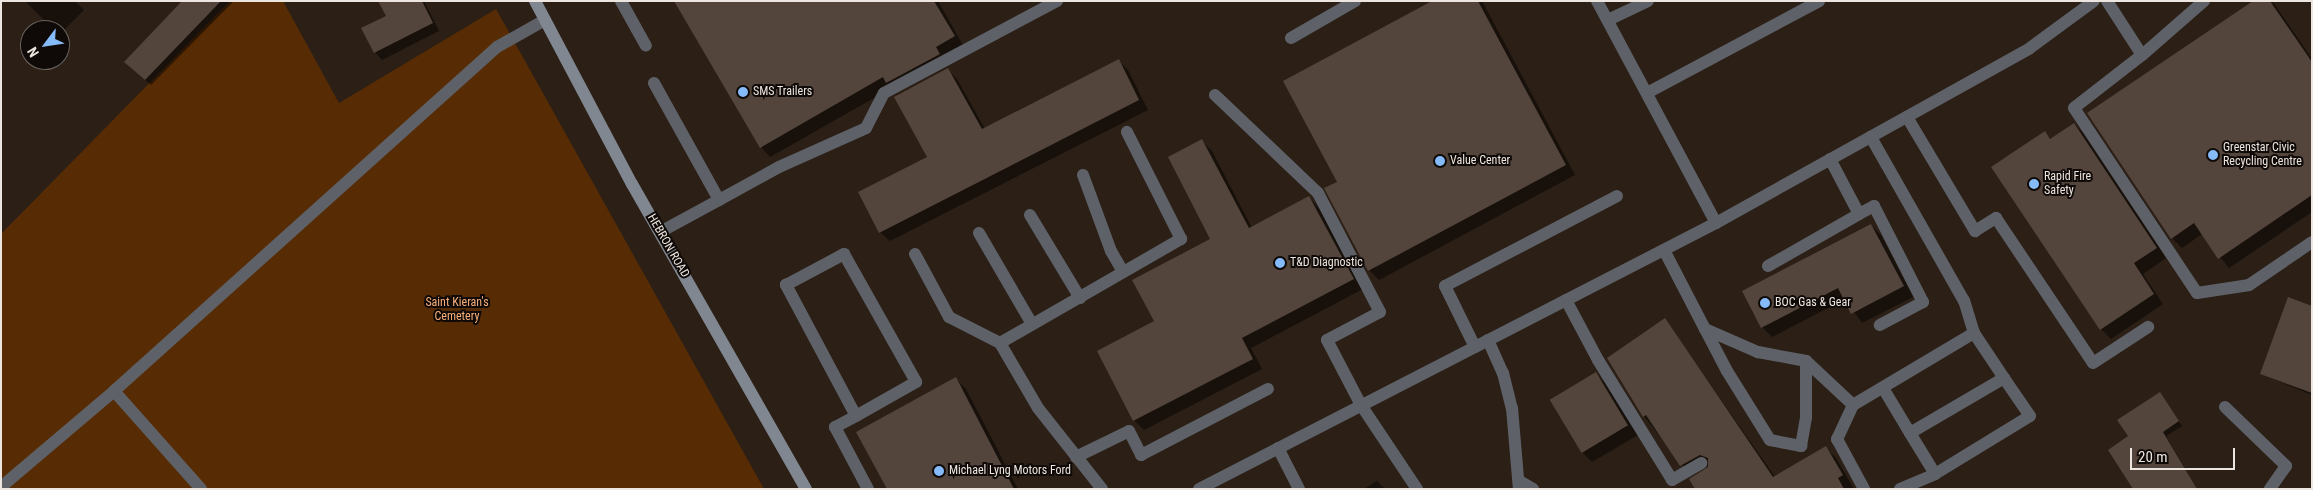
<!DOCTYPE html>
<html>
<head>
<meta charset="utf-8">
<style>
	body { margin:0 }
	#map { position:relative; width:2313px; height:490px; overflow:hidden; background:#2b1f16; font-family:"Roboto Condensed",sans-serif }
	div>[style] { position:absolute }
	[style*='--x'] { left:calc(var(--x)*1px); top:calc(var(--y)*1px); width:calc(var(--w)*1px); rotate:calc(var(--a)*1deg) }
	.green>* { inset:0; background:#572c05 }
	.shadow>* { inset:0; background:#0007 }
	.building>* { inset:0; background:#53453c; transform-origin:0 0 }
	.lane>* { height:12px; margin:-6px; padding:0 6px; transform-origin:6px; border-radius:6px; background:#5e6268 }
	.street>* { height:12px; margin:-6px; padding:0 6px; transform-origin:6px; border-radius:6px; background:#5e6268 }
	.secondary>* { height:12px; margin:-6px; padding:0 6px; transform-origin:6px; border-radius:6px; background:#808790 }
	.dots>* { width:14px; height:14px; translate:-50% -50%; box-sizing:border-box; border:2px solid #0f0a07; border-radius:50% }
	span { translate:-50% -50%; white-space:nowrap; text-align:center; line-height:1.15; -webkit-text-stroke:4px #0f0a07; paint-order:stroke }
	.poi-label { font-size:12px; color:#ede5df }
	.left { translate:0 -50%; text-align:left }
	.street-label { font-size:12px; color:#ede5df }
	.park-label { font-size:12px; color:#f9af7a }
	.frame { position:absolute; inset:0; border:2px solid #ede5df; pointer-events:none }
	.north { position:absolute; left:20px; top:20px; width:50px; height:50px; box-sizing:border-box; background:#0f0a07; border:1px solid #68625d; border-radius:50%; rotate:239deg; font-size:14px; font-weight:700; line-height:20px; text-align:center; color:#ede5df }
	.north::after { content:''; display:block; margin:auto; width:18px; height:22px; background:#86bbfb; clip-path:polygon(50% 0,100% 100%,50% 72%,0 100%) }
	.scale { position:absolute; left:2130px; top:448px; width:105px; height:22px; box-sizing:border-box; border:2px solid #ede5df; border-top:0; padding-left:6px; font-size:15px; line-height:18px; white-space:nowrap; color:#ede5df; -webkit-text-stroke:4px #0f0a07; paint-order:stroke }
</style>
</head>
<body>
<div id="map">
	<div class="green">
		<i style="clip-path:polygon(230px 1px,283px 1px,339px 103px,496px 9px,764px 489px,1px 489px,1px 234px)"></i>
	</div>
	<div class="shadow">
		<i style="clip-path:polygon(25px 1px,75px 1px,84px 10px,60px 34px,60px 30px,54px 30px)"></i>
		<i style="clip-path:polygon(189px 1px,234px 1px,151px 85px,131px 68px)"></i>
		<i style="clip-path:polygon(380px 1px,424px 1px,439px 31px,382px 60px,375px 52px,388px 16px)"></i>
		<i style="clip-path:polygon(676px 1px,938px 1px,964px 47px,770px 157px,761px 147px)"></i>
		<i style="clip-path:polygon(1435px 1px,1482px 1px,1575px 175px,1379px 280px,1369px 270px)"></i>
		<i style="clip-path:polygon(2255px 1px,2271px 1px,2275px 5px,2312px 59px,2312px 212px,2229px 268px,2202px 234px,2182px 248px,2172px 238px)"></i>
		<i style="clip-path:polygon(1119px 61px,1128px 70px,1148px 110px,890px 241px,880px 232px,929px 158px,948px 70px,957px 79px,985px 129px)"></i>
		<i style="clip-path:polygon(2074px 124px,2084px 134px,2166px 258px,2143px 274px,2163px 304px,2111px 339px,2101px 329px,2045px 133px,2051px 139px)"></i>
		<i style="clip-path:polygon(1202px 141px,1212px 151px,1252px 228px,1309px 198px,1319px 208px,1363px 289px,1251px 348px,1262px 369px,1144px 430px,1134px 420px,1155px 322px,1212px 239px)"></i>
		<i style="clip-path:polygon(1871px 225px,1881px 235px,1913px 297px,1862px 323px,1845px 299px,1772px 337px,1762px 327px)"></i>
		<i style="clip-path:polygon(2312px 307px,2312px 395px,2261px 374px)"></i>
		<i style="clip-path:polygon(1665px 320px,1775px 477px,1826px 448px,1836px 458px,1854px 489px,1693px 489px,1711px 464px,1691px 475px,1644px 416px)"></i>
		<i style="clip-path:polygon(1595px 373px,1605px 383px,1638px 435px,1592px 462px,1582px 452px)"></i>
		<i style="clip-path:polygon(956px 379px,966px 389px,1018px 489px,889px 489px)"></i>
		<i style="clip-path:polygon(2160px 394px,2182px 426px,2166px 436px,2197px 489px,2138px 489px)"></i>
		<i style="clip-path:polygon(1377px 481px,1385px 489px,1364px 489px)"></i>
	</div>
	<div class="building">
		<i style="clip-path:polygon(182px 1px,221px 1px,145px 80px,124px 62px)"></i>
		<i style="clip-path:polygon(378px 1px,422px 1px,433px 23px,374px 53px,361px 28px,386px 16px)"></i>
		<i style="clip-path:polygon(674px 1px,934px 1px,955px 36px,936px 47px,940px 54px,886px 83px,883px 77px,760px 148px)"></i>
		<i style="clip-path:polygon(1432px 1px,1478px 1px,1566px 165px,1368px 271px,1324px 188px,1337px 182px,1283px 81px)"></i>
		<i style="clip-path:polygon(2253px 1px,2270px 1px,2312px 62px,2312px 195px,2218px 259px,2194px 223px,2171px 239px,2087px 113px)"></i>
		<i style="clip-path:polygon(1119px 59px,1139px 100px,879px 233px,858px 192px,927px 157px,894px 97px,948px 68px,982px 129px)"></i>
		<i style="clip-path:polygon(2074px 123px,2157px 248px,2134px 263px,2154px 294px,2100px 330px,1991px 167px,2045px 131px,2050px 139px)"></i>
		<i style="clip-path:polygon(1202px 139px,1249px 228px,1309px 196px,1354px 279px,1242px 338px,1253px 359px,1133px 421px,1097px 351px,1154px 321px,1132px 280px,1210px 239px,1168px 157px)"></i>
		<i style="clip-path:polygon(1871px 224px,1904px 286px,1851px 314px,1838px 288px,1761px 328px,1742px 291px)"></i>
		<i style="clip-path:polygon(2288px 297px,2312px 306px,2312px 393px,2260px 374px)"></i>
		<i style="clip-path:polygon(1665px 318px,1773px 477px,1826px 446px,1843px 475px,1838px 478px,1844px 489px,1695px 489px,1689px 479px,1708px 467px,1708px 458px,1700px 455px,1680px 466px,1646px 415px,1643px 417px,1607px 358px)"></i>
		<i style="left:1596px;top:372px;width:62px;height:54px;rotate:59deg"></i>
		<i style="clip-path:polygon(956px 377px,1014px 489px,887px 489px,856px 432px)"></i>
		<i style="clip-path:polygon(2160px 392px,2179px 421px,2163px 432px,2197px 489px,2133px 489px,2108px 450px,2128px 436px,2117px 420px)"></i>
	</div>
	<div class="lane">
		<i style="--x:621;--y:1;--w:51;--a:60.9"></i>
		<i style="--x:2107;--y:1;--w:64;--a:57.1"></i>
		<i style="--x:2204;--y:1;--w:82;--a:138.9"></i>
		<i style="--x:2142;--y:55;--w:86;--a:142.1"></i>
		<i style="--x:2074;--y:108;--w:222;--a:56.4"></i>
		<i style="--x:2197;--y:293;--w:53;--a:-8.7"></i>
		<i style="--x:2249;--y:285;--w:76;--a:-34.3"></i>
		<i style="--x:1608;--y:20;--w:44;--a:-25.4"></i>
		<i style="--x:1291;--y:38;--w:74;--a:-30"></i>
		<i style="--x:654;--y:83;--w:134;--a:60.9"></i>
		<i style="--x:719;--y:200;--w:67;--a:151.5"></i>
		<i style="--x:1647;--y:93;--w:195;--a:-28.1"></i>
		<i style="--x:1215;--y:95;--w:142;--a:43.6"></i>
		<i style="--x:1318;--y:193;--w:134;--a:62.5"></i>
		<i style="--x:1380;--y:312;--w:60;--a:152.2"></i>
		<i style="--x:1327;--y:340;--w:73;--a:62.4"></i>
		<i style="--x:1361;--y:405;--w:101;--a:56.3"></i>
		<i style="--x:1907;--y:117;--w:133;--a:59.2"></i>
		<i style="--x:1975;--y:231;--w:25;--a:-32"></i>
		<i style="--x:1996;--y:218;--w:174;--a:56.2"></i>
		<i style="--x:2093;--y:363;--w:66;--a:-33.2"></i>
		<i style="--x:1830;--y:159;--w:62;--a:62.2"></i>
		<i style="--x:1859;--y:214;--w:17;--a:-28"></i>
		<i style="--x:1874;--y:206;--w:108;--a:63"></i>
		<i style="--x:1923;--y:302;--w:49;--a:151.9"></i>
		<i style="--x:1083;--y:175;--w:81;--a:69.8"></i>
		<i style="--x:1111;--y:251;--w:24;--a:60"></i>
		<i style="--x:719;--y:200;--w:68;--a:-28.8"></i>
		<i style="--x:779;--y:167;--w:95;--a:-24.1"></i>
		<i style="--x:866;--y:128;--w:39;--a:-63"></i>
		<i style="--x:884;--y:93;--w:196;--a:-28"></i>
		<i style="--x:1030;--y:215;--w:97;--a:58.9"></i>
		<i style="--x:979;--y:233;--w:105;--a:59.8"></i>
		<i style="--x:1664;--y:250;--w:89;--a:62.6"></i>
		<i style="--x:1705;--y:329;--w:58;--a:23.5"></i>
		<i style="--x:1758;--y:352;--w:49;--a:10.6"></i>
		<i style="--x:1806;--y:361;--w:64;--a:43.1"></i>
		<i style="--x:1853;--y:405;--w:141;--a:-30.8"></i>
		<i style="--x:1974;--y:333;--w:34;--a:-107"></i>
		<i style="--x:1964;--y:301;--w:189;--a:-119.6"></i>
		<i style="--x:915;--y:254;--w:72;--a:61.6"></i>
		<i style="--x:949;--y:317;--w:57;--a:27"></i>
		<i style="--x:1768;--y:266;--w:105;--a:-29.7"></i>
		<i style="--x:1566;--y:300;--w:68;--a:61.9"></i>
		<i style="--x:1598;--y:360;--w:141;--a:58.3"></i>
		<i style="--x:1672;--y:480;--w:34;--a:-30"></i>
		<i style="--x:1705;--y:329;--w:47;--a:62.4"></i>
		<i style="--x:1727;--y:371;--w:81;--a:58.1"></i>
		<i style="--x:1770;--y:440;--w:32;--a:11"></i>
		<i style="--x:1801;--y:446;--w:28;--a:-80"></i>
		<i style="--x:1806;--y:418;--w:57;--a:-90"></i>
		<i style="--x:1488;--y:340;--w:36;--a:66"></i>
		<i style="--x:1503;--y:373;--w:36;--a:76"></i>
		<i style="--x:1512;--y:408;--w:81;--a:85.1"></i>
		<i style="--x:1475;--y:347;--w:68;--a:-116.2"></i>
		<i style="--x:1445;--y:286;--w:194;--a:-27.6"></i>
		<i style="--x:1883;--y:388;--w:52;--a:59"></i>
		<i style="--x:1910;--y:433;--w:109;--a:-30.3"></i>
		<i style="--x:2004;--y:378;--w:54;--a:-123.7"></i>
		<i style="--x:114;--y:391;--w:131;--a:48.4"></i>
		<i style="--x:1853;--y:405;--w:38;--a:115"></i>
		<i style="--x:1837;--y:439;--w:57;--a:61.6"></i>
		<i style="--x:2225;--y:407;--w:85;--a:44"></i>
		<i style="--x:2286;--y:466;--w:28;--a:125"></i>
		<i style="--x:856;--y:416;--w:149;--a:-118.1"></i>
		<i style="--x:786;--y:285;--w:66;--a:-28.1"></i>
		<i style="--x:844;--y:254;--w:147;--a:60.6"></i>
		<i style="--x:916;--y:382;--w:69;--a:150.5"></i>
		<i style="--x:856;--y:416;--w:24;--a:152"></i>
		<i style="--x:835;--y:427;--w:70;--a:62"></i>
		<i style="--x:1910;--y:433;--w:48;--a:58.6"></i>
		<i style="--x:1935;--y:474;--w:111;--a:-31.4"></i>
		<i style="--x:2030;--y:416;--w:46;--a:-124.4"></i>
		<i style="--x:1278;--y:448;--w:46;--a:62.9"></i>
		<i style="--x:1076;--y:457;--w:59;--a:-26.1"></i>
		<i style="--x:1129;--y:431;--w:27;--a:63"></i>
		<i style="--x:1141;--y:455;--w:143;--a:-27.5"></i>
		<i style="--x:1521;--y:482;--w:14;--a:30"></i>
		<i style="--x:1;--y:487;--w:148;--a:-40.3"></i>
		<i style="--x:114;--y:391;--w:515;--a:-41.93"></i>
		<i style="--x:497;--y:47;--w:55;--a:-29.4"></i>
		<i style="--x:1102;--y:489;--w:103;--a:-128.3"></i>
		<i style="--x:1038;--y:408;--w:75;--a:-120.3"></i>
		<i style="--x:1000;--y:343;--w:209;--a:-29.9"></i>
		<i style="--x:1181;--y:239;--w:120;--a:-116.8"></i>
		<i style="--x:1900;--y:489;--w:38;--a:-23"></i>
	</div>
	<div class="street">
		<i style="--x:1597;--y:1;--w:252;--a:61.8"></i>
		<i style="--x:1199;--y:489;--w:581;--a:-27.23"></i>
		<i style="--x:1716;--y:223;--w:359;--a:-29.1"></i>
		<i style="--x:2030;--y:48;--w:79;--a:-36.3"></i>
	</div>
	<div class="secondary">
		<i style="--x:535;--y:1;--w:207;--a:62.1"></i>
		<i style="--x:632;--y:184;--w:351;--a:60.3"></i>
	</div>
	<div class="dots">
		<i style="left:743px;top:92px;background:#86bbfb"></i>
		<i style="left:2213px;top:155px;background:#86bbfb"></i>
		<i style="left:1440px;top:161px;background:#86bbfb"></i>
		<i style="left:2034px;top:184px;background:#86bbfb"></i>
		<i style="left:1280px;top:263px;background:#86bbfb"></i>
		<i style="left:1765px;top:303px;background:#86bbfb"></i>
		<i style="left:939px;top:471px;background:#86bbfb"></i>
	</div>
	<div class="poi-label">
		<span class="left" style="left:753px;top:92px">SMS Trailers</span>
		<span class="left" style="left:2223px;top:155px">Greenstar Civic<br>Recycling Centre</span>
		<span class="left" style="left:1450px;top:161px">Value Center</span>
		<span class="left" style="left:2044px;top:184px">Rapid Fire<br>Safety</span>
		<span class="left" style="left:1290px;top:263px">T&amp;D Diagnostic</span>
		<span class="left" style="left:1775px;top:303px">BOC Gas &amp; Gear</span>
		<span class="left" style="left:949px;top:471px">Michael Lyng Motors Ford</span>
	</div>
	<div class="street-label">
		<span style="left:668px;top:246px;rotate:60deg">HEBRON ROAD</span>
	</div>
	<div class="park-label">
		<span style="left:457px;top:310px">Saint Kieran's<br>Cemetery</span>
	</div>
	<div class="frame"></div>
	<div class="north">N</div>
	<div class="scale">20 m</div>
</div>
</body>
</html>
